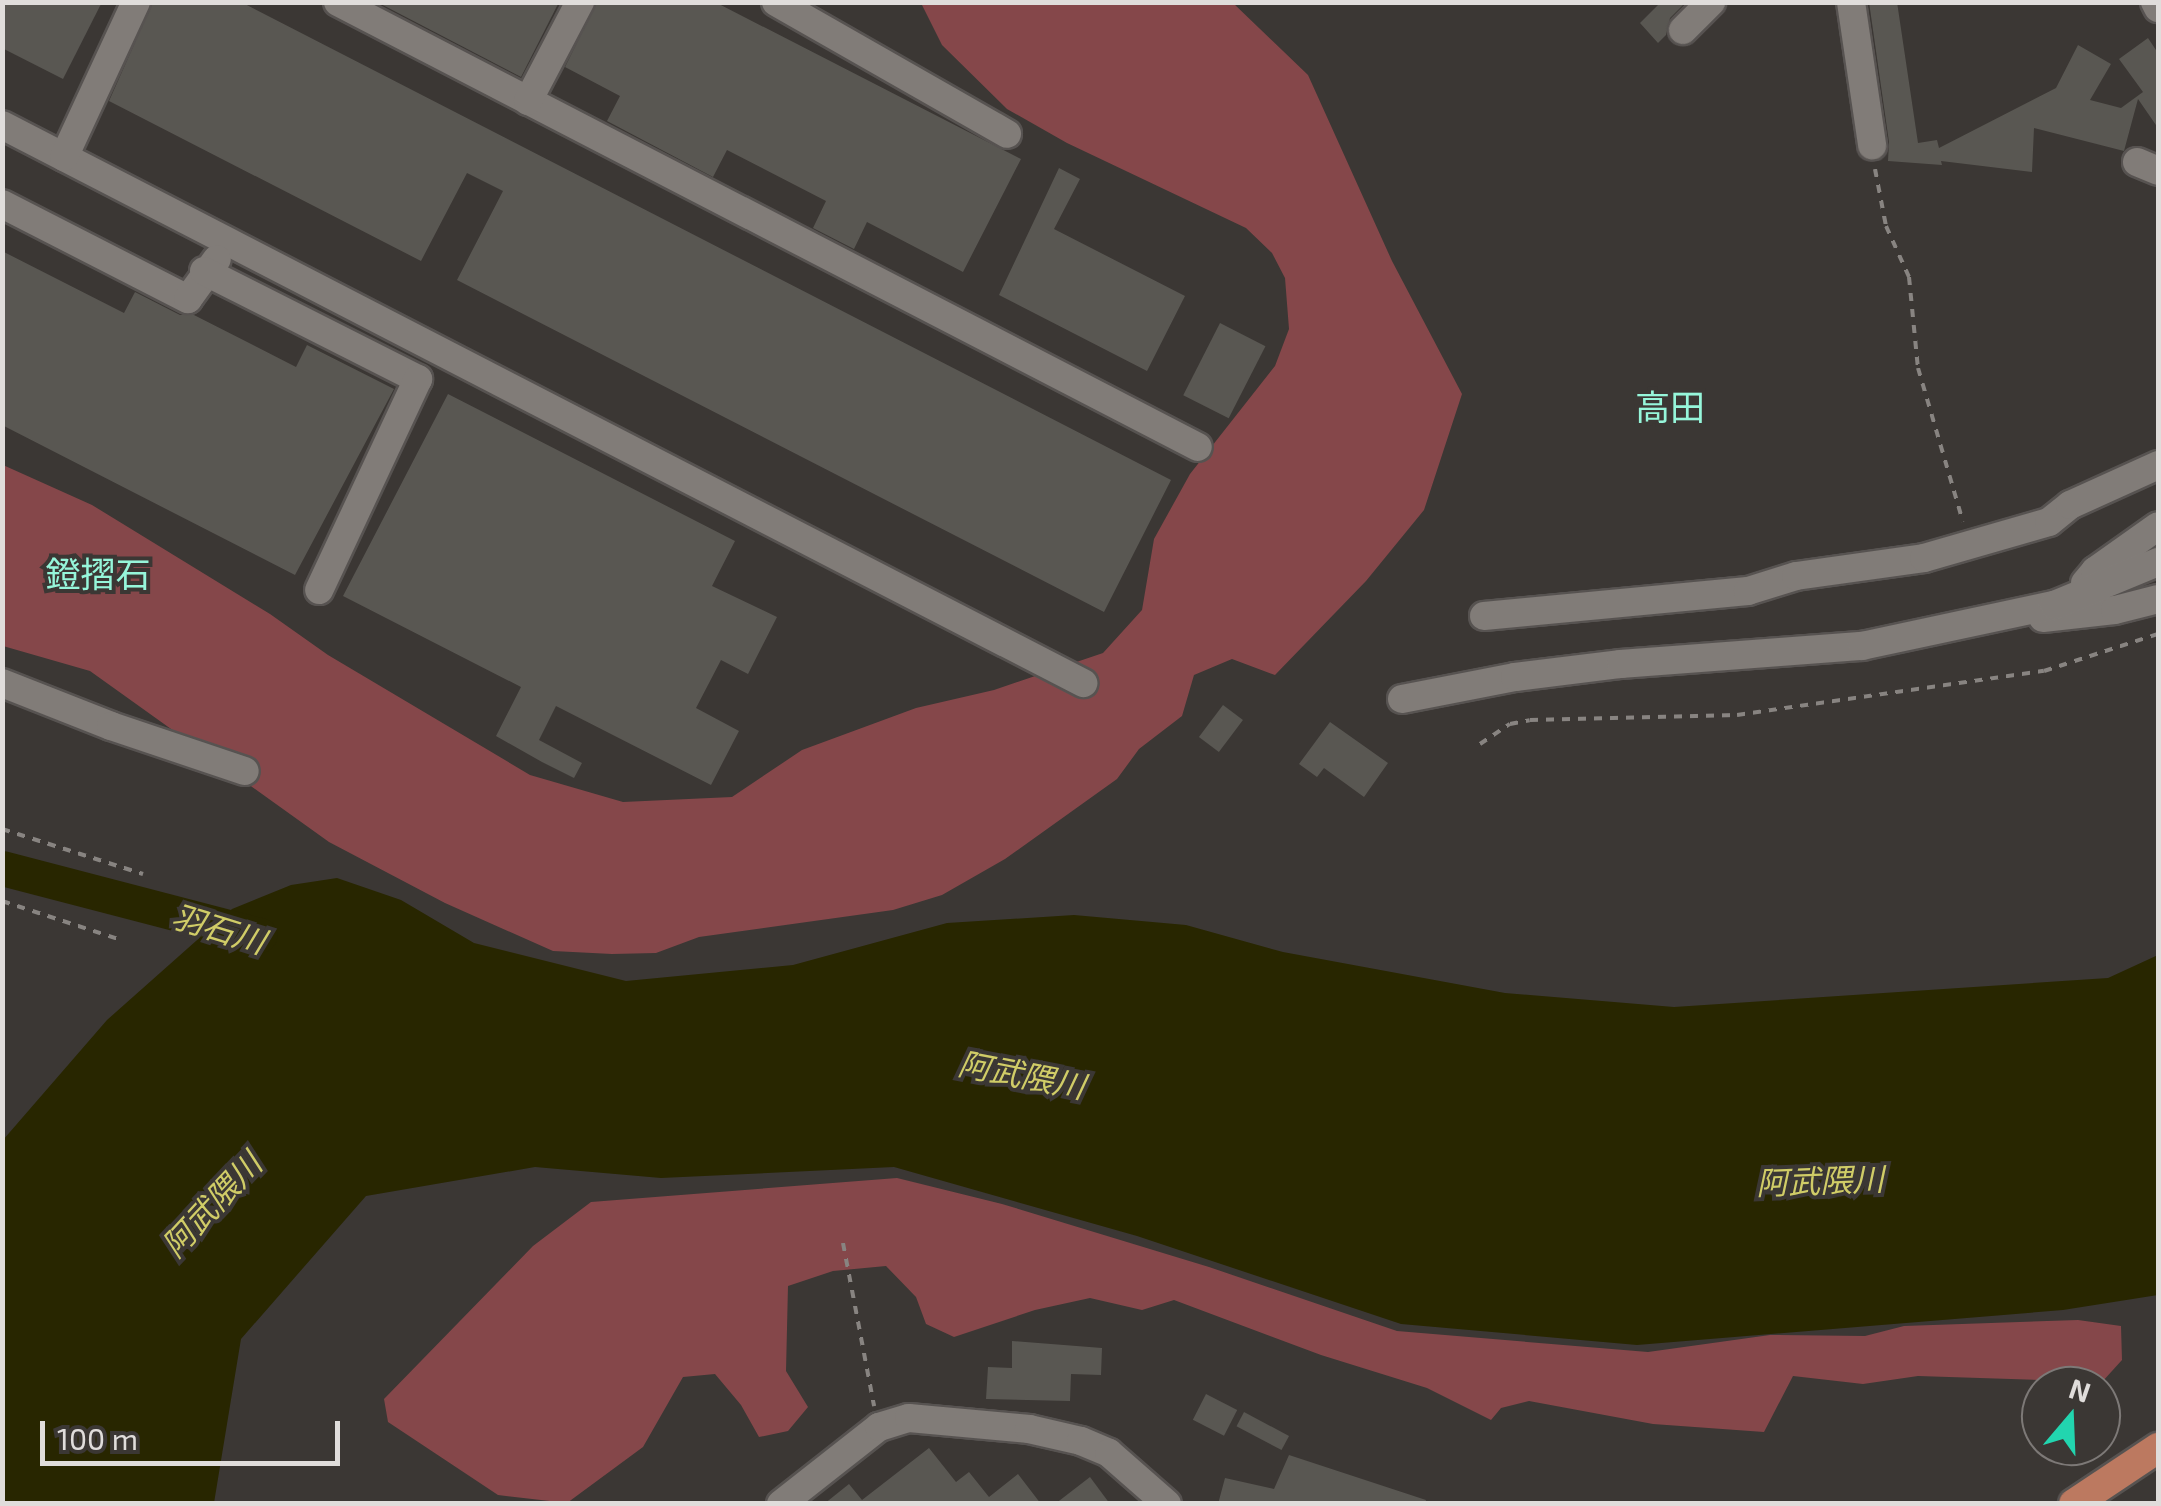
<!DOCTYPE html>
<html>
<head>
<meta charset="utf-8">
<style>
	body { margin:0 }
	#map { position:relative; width:2161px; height:1506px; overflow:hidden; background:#3b3734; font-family:"Exo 2","Noto Sans JP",sans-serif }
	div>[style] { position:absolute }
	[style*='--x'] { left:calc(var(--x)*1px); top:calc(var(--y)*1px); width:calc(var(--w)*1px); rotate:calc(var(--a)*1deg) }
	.green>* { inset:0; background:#85474a }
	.water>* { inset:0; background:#282600 }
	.river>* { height:35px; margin:-17.5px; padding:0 17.5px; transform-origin:17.5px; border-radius:17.5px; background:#282600 }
	.building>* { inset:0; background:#595752; transform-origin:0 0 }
	.path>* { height:4px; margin-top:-2px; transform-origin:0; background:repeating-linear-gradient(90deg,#888481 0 8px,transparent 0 16px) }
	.roads { filter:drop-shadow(2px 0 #575351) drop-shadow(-2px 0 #575351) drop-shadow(0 2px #575351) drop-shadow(0 -2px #575351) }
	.minor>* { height:28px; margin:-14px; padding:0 14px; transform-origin:14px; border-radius:14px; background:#817c78 }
	.major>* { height:30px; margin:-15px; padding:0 15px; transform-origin:15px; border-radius:15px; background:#bc7960 }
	span { translate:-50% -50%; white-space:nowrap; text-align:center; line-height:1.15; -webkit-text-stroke:8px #3b3734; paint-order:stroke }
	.water-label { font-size:32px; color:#d0cc67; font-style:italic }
	.quarter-label { font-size:35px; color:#96f6da }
	.frame { position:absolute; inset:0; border:5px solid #e0dddb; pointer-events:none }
	.north { position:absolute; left:2021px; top:1366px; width:100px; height:100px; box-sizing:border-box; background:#3b3734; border:2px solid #7d7977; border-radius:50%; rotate:19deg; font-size:28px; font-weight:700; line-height:40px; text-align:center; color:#e0dddb }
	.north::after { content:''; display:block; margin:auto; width:35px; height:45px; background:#22d5af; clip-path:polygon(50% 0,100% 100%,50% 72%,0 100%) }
	.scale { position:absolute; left:40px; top:1421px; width:300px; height:45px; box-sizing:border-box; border:5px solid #e0dddb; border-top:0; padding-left:12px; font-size:30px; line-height:35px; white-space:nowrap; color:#e0dddb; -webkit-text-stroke:8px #3b3734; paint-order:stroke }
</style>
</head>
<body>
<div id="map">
	<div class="green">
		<i style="clip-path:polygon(921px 3px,1233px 3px,1308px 75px,1392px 261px,1462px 394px,1424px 510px,1366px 581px,1275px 675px,1232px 659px,1194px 675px,1182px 716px,1139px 749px,1117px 779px,1005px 859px,942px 895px,893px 910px,699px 937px,656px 953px,612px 954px,553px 951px,445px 903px,329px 842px,90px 671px,3px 646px,3px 465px,92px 505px,270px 614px,328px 655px,530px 775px,623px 802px,732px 797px,802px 750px,916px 708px,994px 690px,1103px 653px,1142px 610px,1154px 539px,1190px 474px,1275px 366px,1289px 329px,1285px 278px,1272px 253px,1246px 228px,1067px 143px,1007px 109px,942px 45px)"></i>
		<i style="clip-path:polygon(897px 1178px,1002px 1204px,1209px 1267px,1397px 1331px,1648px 1352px,1770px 1335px,1865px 1336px,1904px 1326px,2078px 1320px,2121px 1326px,2122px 1360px,2102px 1382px,1918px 1376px,1863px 1384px,1793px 1376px,1764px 1432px,1653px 1424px,1529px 1401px,1501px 1408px,1491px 1420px,1427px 1388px,1321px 1355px,1174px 1300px,1142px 1310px,1090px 1298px,1035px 1310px,954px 1337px,926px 1324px,916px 1297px,886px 1266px,833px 1271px,788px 1286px,786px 1371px,808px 1407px,788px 1431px,759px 1437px,741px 1405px,715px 1374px,683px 1377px,643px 1447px,567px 1503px,498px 1495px,388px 1422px,384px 1399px,533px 1246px,591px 1202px)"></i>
	</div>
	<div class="water">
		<i style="clip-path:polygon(337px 878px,401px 900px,474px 943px,626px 981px,793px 965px,947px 923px,1074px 915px,1186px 925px,1283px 952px,1505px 993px,1674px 1007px,2108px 978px,2158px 955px,2158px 1295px,2063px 1310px,1637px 1345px,1401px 1324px,1137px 1236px,894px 1167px,661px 1178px,535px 1167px,366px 1196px,241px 1339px,214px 1503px,3px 1503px,3px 1140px,107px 1020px,232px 909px,291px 885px)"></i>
	</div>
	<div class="river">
		<i style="--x:2;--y:868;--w:266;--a:14.6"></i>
	</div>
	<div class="building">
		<i style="clip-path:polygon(2px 2px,102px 2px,63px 79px,2px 48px)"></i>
		<i style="clip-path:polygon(153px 2px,241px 2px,1171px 480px,1104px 612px,457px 280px,503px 191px,467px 173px,421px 261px,109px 101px)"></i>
		<i style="clip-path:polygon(377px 2px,559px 2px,521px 77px)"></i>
		<i style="clip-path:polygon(597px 2px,715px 2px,1021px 159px,963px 272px,867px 222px,854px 249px,813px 228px,826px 201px,727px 150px,713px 177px,607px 121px,620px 96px,565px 67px)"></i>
		<i style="clip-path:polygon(1661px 2px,1683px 5px,1670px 18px,1666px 35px,1658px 43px,1640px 23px)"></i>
		<i style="clip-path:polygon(1869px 2px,1897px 2px,1918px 143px,1937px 140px,1939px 148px,2056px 88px,2078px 45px,2111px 64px,2090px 100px,2121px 108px,2143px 92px,2119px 59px,2148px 38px,2158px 53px,2158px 128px,2138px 99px,2124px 151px,2034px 128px,2032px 172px,1941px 161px,1942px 165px,1888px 161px,1889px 142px)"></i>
		<i style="clip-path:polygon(1059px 168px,1080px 179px,1054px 229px,1185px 296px,1147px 371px,999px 295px)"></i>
		<i style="clip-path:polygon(2px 251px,124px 313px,135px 292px,180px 315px,194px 315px,296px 367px,307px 345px,394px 389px,295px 575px,2px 425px)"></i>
		<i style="left:1220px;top:323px;width:51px;height:81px;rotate:27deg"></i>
		<i style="clip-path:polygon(448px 394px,735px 541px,712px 586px,777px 617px,748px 674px,721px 660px,696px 708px,739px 731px,711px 785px,556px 706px,539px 740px,582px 763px,574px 778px,542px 762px,496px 736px,521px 687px,343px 596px)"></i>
		<i style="left:1223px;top:705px;width:25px;height:40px;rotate:37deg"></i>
		<i style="clip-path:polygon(1330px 722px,1388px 763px,1364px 797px,1324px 768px,1317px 777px,1299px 764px)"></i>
		<i style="clip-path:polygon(1012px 1341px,1102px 1348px,1101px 1375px,1071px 1374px,1070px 1401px,986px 1399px,988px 1367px,1012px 1368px)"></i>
		<i style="left:1206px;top:1394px;width:35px;height:29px;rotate:27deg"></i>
		<i style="left:1244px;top:1412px;width:51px;height:16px;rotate:28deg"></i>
		<i style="clip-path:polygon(929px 1448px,956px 1482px,969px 1472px,989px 1497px,1018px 1474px,1041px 1504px,824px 1504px,849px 1484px,862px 1500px)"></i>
		<i style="clip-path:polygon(1289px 1455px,1426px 1500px,1425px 1504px,1218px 1504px,1225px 1478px,1274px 1489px)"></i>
		<i style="clip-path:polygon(1090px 1477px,1110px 1504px,1055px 1504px)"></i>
	</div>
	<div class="path">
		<i style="--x:1304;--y:2;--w:2;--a:27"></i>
		<i style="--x:1875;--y:169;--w:58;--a:79.1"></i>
		<i style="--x:1886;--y:226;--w:56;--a:65.7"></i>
		<i style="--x:1909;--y:277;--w:91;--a:84.4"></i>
		<i style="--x:1918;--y:368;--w:160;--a:73.7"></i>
		<i style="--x:1480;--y:744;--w:36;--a:-34"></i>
		<i style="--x:1510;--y:724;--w:20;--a:-11"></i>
		<i style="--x:1530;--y:720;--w:207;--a:-1.4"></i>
		<i style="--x:1737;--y:715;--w:310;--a:-8.2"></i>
		<i style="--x:2044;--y:671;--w:120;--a:-18"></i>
		<i style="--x:2;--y:829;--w:148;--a:17.7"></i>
		<i style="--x:2;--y:901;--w:125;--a:18.1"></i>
		<i style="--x:843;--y:1243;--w:166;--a:79.2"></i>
	</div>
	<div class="roads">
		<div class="minor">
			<i style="--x:338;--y:2;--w:968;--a:27.36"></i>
			<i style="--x:776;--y:2;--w:266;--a:29.7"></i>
			<i style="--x:1851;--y:2;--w:145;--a:81.6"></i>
			<i style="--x:2155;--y:2;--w:7;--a:63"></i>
			<i style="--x:1683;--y:30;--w:40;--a:-45"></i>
			<i style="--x:528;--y:101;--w:112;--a:-62.3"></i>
			<i style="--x:2;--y:125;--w:1217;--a:27.3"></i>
			<i style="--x:64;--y:157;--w:171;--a:-65.1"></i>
			<i style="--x:2137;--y:162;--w:23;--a:23"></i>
			<i style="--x:2;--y:204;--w:209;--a:27.1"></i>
			<i style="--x:188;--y:299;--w:49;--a:-54.1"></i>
			<i style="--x:204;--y:271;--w:240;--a:26.8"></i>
			<i style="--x:418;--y:379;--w:233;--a:115.1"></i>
			<i style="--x:2085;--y:583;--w:16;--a:-50"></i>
			<i style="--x:2095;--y:571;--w:77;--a:-35.5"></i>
			<i style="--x:1484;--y:616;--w:265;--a:-5.4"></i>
			<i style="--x:1748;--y:591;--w:50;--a:-17.4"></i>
			<i style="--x:1796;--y:576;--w:129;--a:-8"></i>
			<i style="--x:1924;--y:558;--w:130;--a:-16.1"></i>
			<i style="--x:2049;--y:522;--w:27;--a:-39"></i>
			<i style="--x:2070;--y:505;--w:97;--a:-24.4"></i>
			<i style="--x:2043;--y:618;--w:72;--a:-6.3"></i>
			<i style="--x:2115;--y:610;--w:44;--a:-14.3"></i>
			<i style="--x:2;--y:683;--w:117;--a:21.5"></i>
			<i style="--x:111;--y:726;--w:141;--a:18.6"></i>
			<i style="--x:1402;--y:699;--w:115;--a:-11"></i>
			<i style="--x:1515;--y:677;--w:107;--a:-7"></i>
			<i style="--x:1621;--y:664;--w:242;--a:-4.3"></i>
			<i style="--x:1862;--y:646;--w:196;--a:-12.1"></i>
			<i style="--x:2054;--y:605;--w:113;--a:-22.5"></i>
			<i style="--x:781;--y:1504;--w:125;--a:-38.2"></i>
			<i style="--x:879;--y:1427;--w:31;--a:-17"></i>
			<i style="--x:909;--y:1418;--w:121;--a:5.2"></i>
			<i style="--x:1029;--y:1429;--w:53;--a:13"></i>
			<i style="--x:1081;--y:1441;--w:30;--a:23"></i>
			<i style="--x:1109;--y:1453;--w:77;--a:41.3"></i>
		</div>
		<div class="major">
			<i style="--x:2074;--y:1504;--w:101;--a:-33.7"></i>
		</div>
	</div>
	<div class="water-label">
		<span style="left:219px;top:928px;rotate:17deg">羽石川</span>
		<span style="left:1022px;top:1074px;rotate:11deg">阿武隈川</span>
		<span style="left:1820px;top:1180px;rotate:-2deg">阿武隈川</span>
		<span style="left:211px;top:1204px;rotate:-47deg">阿武隈川</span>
	</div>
	<div class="quarter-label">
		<span style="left:1670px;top:406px">高田</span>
		<span style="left:98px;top:573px">鐙摺石</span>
	</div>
	<div class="frame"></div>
	<div class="north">N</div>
	<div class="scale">100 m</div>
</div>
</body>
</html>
